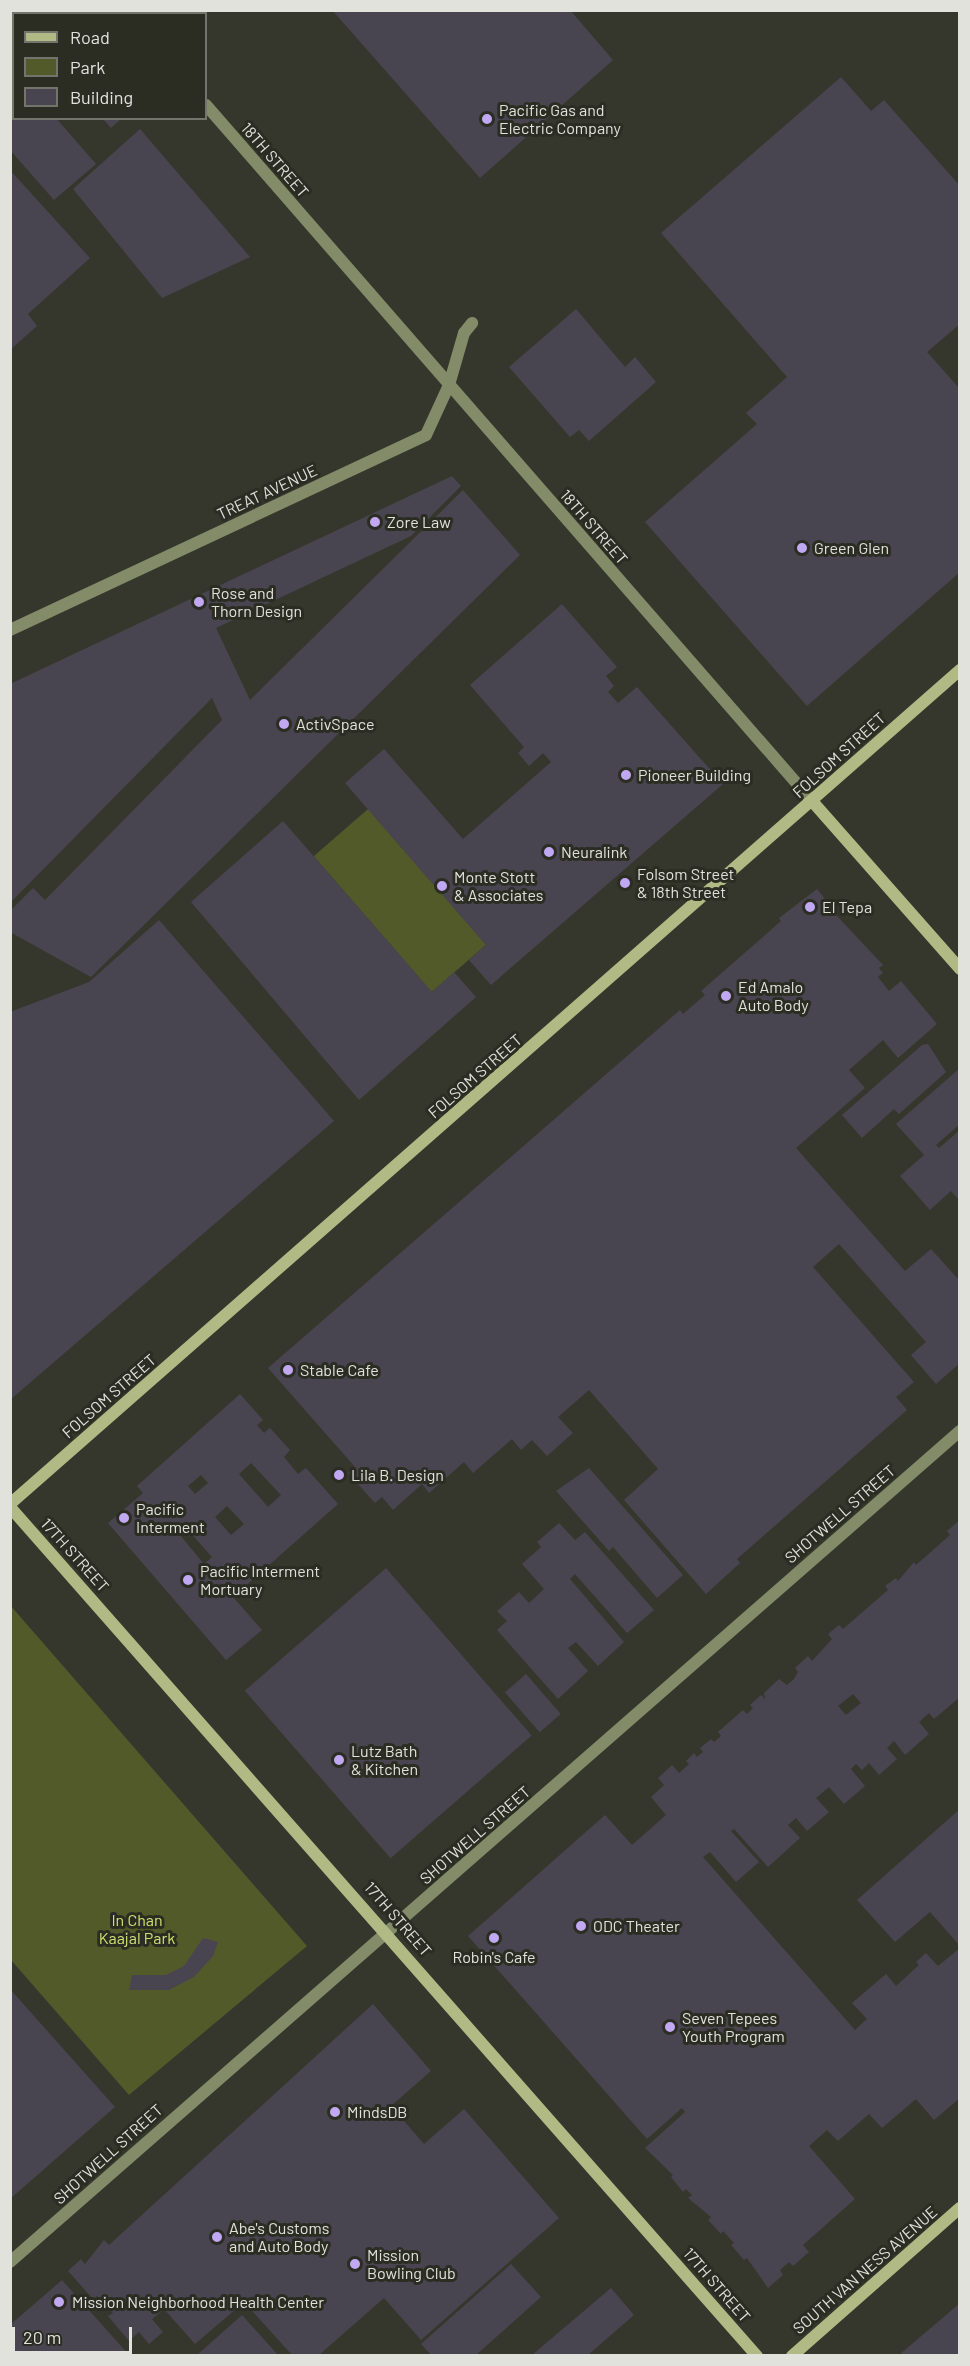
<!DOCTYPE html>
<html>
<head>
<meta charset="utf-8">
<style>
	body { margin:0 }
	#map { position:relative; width:970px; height:2366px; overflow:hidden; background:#35372c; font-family:Barlow,sans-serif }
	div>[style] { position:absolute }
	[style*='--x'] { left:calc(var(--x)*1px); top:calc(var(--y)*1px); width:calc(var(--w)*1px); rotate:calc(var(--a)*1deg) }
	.green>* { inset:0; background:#525a2a; transform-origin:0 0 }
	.building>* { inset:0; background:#484550; transform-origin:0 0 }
	.lane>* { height:12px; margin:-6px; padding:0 6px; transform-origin:6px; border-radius:6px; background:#848b69 }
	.street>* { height:12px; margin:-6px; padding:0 6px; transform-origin:6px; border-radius:6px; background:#848b69 }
	.secondary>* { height:12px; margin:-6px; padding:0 6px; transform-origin:6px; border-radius:6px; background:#b1ba84 }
	.dots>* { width:16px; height:16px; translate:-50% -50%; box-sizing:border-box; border:3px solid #2b2d23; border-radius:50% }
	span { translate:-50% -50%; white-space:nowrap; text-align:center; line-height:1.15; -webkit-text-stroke:6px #2b2d23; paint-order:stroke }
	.poi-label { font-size:16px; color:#e0e2db }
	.left { translate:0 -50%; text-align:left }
	.street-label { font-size:16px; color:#e0e2db }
	.park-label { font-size:16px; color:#cfe071 }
	.frame { position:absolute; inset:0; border:12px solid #e0e2db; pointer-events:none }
	.legend { position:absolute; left:12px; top:12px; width:195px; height:108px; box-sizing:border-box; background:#2b2d23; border:2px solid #73756d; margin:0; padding:8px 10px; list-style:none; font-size:18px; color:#e0e2db }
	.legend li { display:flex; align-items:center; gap:12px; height:30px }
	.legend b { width:30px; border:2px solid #73756d }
	.scale { position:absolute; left:12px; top:2327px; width:120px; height:27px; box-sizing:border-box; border:3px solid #e0e2db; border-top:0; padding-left:8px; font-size:18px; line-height:21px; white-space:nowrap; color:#e0e2db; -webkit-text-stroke:4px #2b2d23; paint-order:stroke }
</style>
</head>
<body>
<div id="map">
	<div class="green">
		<i style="left:368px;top:809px;width:180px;height:72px;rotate:49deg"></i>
		<i style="clip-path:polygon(10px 1605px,307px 1946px,129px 2095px,11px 1960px)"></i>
	</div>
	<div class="building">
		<i style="clip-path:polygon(332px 10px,570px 10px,613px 60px,480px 178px)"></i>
		<i style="clip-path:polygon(841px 77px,871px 111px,884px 100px,960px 186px,960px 324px,927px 352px,960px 389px,960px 572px,807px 706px,645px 522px,757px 424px,746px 413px,787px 377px,661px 233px)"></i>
		<i style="clip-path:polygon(14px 84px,14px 118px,56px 118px,96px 164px,54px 200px,10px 150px)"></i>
		<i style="clip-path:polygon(102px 118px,122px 118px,111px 128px)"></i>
		<i style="clip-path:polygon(140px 129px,250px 257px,162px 298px,73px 189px)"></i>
		<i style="clip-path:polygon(10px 170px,90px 258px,28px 314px,37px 326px,10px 350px)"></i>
		<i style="clip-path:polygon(576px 309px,625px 367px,635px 357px,656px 382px,589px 441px,579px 430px,570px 437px,509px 367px)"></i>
		<i style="clip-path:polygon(452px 476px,461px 486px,411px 536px,216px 628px,250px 700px,463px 490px,520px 555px,91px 977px,10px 932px,10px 911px,33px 888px,45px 900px,222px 720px,212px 698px,10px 903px,10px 684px)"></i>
		<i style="clip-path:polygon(562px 604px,617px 667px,606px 676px,614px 686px,608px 692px,618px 703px,637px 687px,723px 784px,491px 985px,469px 960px,486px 945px,345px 783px,384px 749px,463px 839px,551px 762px,543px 753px,529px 766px,518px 753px,524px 747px,470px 685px)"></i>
		<i style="clip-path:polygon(283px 821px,432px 992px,454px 972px,476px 997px,359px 1100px,191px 902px)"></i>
		<i style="clip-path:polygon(817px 889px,825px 899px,823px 901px,883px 965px,879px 968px,883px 973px,878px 977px,889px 991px,901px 981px,937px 1024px,898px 1058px,883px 1040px,849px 1070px,865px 1088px,796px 1148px,905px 1271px,931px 1249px,960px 1281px,960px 1363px,936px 1384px,911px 1355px,926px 1342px,839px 1244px,813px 1267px,914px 1382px,896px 1397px,907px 1410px,737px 1559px,740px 1563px,706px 1594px,624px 1500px,658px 1469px,589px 1390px,558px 1417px,573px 1433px,547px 1456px,532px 1440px,521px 1450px,512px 1439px,473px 1473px,464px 1462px,429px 1493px,422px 1484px,393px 1510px,382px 1497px,375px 1503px,348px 1473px,355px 1467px,268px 1368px,680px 1010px,683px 1014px,705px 995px,701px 991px,781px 921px,779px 918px)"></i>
		<i style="clip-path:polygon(159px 920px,334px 1121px,10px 1400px,10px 1012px,89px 982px)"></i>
		<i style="clip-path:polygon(928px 1044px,946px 1072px,899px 1114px,894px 1109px,862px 1138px,842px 1115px,922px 1045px)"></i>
		<i style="clip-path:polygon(960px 1068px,960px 1124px,936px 1145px,939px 1148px,960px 1130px,960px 1201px,951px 1191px,930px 1210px,900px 1176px,924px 1155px,896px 1124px)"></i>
		<i style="clip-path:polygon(evenodd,240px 1394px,263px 1420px,257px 1425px,264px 1433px,270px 1428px,290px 1450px,284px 1457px,298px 1474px,306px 1468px,338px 1504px,233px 1597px,262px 1630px,226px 1660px,108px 1523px,143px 1493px,137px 1486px,240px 1394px,251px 1463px,281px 1495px,268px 1507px,239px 1474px,251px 1463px,240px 1394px,201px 1475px,208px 1483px,195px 1494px,188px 1486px,201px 1475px,240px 1394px,227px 1506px,244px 1524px,231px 1535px,215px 1517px,227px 1506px,240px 1394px,182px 1523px,212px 1557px,204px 1564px,175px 1529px,182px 1523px)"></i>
		<i style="clip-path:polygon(589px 1468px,683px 1575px,657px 1598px,613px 1547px,609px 1551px,556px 1491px)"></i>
		<i style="clip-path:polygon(evenodd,960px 1520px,960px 1697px,934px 1719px,929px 1713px,919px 1722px,929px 1734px,905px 1755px,894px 1741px,887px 1748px,897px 1759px,879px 1775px,869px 1763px,862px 1770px,856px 1764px,851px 1769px,865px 1786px,844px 1804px,829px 1787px,816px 1798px,829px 1812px,807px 1831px,796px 1818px,788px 1825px,800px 1838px,768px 1867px,734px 1829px,731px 1831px,759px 1862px,736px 1882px,710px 1852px,703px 1857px,855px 2030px,867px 2019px,852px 2003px,886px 1974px,896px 1986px,919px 1965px,916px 1962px,926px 1953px,938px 1966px,960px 1948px,960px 2098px,934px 2120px,916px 2099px,882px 2128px,869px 2114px,838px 2141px,827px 2130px,809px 2146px,855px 2199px,803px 2245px,809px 2252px,793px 2266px,789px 2262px,780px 2270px,783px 2275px,768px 2288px,747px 2258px,744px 2260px,731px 2245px,734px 2243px,723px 2231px,721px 2234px,708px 2220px,711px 2217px,688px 2198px,692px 2195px,686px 2189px,683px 2192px,671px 2177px,673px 2175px,645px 2148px,685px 2112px,682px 2108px,647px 2139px,468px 1936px,605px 1815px,632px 1845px,666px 1815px,651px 1797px,664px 1785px,658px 1778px,672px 1765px,679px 1773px,689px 1764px,686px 1761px,694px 1753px,697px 1757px,703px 1752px,700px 1748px,711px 1739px,714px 1742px,721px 1736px,718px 1732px,743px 1710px,747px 1714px,753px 1708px,750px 1705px,761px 1695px,765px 1699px,764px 1693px,779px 1679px,787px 1685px,794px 1679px,798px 1672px,795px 1668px,808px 1656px,812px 1661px,832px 1639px,828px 1634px,839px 1625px,843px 1629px,888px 1590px,885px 1586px,896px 1578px,898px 1581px,914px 1562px,916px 1565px,950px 1535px,947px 1531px,960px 1520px,853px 1694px,861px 1703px,846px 1715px,838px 1706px,853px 1694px)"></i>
		<i style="clip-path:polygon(559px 1523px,575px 1540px,585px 1532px,654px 1610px,627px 1633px,575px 1574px,570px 1579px,624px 1642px,598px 1666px,576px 1642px,568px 1648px,588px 1671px,558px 1699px,497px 1630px,507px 1621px,497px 1611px,519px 1592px,529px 1603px,544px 1589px,522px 1564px,541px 1547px,537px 1542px)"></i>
		<i style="left:386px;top:1568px;width:222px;height:187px;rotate:49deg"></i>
		<i style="left:526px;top:1674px;width:53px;height:28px;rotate:49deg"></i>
		<i style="clip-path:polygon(960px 1809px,960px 1946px,930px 1912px,895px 1942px,857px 1900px)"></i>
		<i style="clip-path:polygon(203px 1938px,218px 1942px,213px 1956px,194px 1977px,169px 1990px,129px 1990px,132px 1975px,166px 1975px,184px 1966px)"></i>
		<i style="clip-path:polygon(10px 1989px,115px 2107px,10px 2199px)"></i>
		<i style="clip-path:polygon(373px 2004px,431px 2071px,391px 2106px,424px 2144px,464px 2109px,559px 2218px,421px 2340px,384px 2298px,319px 2355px,292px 2355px,244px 2302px,195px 2344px,164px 2309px,152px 2319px,163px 2332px,149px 2344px,139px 2332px,129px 2341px,108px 2316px,113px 2313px,97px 2296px,93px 2299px,68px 2271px,81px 2259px,85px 2264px,104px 2240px,109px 2245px)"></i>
		<i style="clip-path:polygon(511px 2264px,541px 2297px,476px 2355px,431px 2355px,421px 2344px)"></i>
		<i style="clip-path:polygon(62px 2280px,129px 2355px,10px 2355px,10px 2325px)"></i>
		<i style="clip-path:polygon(611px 2288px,634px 2315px,588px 2355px,532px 2355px)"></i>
		<i style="clip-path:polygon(960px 2303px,960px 2355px,899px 2355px)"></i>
		<i style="clip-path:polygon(242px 2315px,278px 2355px,197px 2355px)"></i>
	</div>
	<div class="lane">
		<i style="--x:449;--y:385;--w:54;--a:-73.9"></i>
		<i style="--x:464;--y:333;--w:13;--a:-51"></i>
	</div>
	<div class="street">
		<i style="--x:119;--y:10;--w:5;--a:53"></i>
		<i style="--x:206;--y:105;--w:923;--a:48.95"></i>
		<i style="--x:10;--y:630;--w:459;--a:-25.1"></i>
		<i style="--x:426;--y:435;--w:55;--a:-65.3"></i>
		<i style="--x:10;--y:2262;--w:1262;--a:-41.18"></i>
	</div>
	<div class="secondary">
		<i style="--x:812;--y:801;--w:224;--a:48.6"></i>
		<i style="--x:10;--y:1504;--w:1264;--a:-41.28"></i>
		<i style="--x:10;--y:1507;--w:1131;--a:48.66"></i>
		<i style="--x:792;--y:2356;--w:224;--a:-41.4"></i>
	</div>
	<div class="dots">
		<i style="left:487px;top:119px;background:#c1a8f3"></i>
		<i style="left:375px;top:522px;background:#c1a8f3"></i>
		<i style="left:802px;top:548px;background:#c1a8f3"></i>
		<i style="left:199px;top:602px;background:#c1a8f3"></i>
		<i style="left:284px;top:724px;background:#c1a8f3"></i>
		<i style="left:626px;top:775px;background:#c1a8f3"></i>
		<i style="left:549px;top:852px;background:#c1a8f3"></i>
		<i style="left:625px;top:883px;background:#c1a8f3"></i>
		<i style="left:442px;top:886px;background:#c1a8f3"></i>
		<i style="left:810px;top:907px;background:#c1a8f3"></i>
		<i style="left:726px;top:996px;background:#c1a8f3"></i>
		<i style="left:288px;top:1370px;background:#c1a8f3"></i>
		<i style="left:339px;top:1475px;background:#c1a8f3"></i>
		<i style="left:124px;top:1518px;background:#c1a8f3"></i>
		<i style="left:188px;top:1580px;background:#c1a8f3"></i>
		<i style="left:339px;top:1760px;background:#c1a8f3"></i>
		<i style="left:581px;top:1926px;background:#c1a8f3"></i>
		<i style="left:494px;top:1938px;background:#c1a8f3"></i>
		<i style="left:670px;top:2027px;background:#c1a8f3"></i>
		<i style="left:335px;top:2112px;background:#c1a8f3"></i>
		<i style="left:217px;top:2237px;background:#c1a8f3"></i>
		<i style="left:355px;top:2264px;background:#c1a8f3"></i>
		<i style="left:59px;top:2302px;background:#c1a8f3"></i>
	</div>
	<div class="poi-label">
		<span class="left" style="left:499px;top:119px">Pacific Gas and<br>Electric Company</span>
		<span class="left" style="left:387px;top:522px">Zore Law</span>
		<span class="left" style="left:814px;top:548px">Green Glen</span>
		<span class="left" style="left:211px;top:602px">Rose and<br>Thorn Design</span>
		<span class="left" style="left:296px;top:724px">ActivSpace</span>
		<span class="left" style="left:638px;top:775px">Pioneer Building</span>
		<span class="left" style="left:561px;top:852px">Neuralink</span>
		<span class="left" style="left:637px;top:883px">Folsom Street<br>&amp; 18th Street</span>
		<span class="left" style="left:454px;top:886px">Monte Stott<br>&amp; Associates</span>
		<span class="left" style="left:822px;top:907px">El Tepa</span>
		<span class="left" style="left:738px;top:996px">Ed Amalo<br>Auto Body</span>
		<span class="left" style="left:300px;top:1370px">Stable Cafe</span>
		<span class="left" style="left:351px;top:1475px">Lila B. Design</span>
		<span class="left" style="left:136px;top:1518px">Pacific<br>Interment</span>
		<span class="left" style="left:200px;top:1580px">Pacific Interment<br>Mortuary</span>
		<span class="left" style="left:351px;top:1760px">Lutz Bath<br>&amp; Kitchen</span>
		<span class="left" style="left:593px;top:1926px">ODC Theater</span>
		<span style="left:494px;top:1957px">Robin's Cafe</span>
		<span class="left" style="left:682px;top:2027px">Seven Tepees<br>Youth Program</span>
		<span class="left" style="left:347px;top:2112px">MindsDB</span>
		<span class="left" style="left:229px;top:2237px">Abe's Customs<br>and Auto Body</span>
		<span class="left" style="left:367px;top:2264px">Mission<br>Bowling Club</span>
		<span class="left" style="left:72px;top:2302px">Mission Neighborhood Health Center</span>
	</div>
	<div class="street-label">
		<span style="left:275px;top:160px;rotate:49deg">18TH STREET</span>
		<span style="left:267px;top:492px;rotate:-25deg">TREAT AVENUE</span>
		<span style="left:594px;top:527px;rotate:49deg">18TH STREET</span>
		<span style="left:839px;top:755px;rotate:-42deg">FOLSOM STREET</span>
		<span style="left:475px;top:1076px;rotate:-41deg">FOLSOM STREET</span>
		<span style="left:109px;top:1396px;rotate:-41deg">FOLSOM STREET</span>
		<span style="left:840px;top:1514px;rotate:-41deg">SHOTWELL STREET</span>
		<span style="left:75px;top:1555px;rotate:48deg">17TH STREET</span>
		<span style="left:475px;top:1835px;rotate:-41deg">SHOTWELL STREET</span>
		<span style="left:398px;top:1919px;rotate:49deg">17TH STREET</span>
		<span style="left:108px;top:2154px;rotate:-42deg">SHOTWELL STREET</span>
		<span style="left:865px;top:2270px;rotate:-41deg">SOUTH VAN NESS AVENUE</span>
		<span style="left:717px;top:2285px;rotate:49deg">17TH STREET</span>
	</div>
	<div class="park-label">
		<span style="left:137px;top:1929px">In Chan<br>Kaajal Park</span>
	</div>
	<div class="frame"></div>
	<ul class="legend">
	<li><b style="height:8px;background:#b1ba84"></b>Road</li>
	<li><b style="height:16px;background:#525a2a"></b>Park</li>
	<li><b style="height:16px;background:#484550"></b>Building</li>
	</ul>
	<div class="scale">20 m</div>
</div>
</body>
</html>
